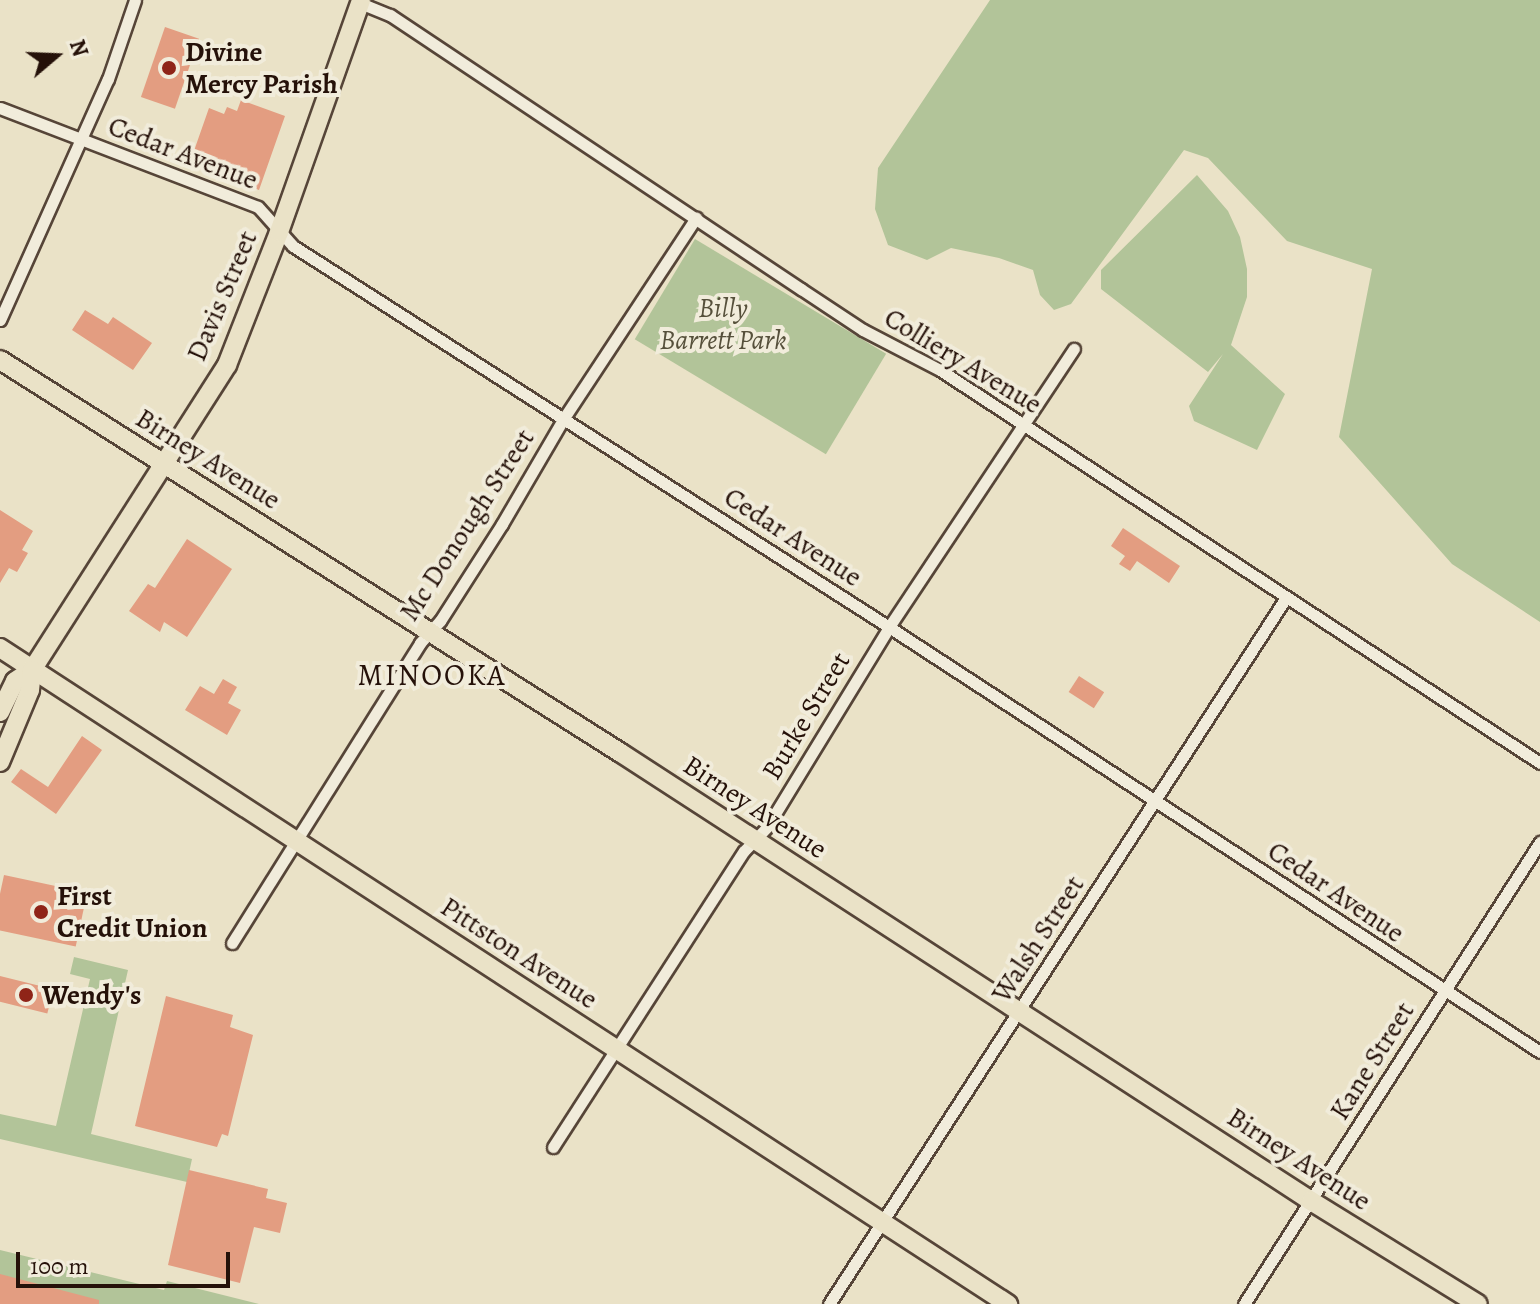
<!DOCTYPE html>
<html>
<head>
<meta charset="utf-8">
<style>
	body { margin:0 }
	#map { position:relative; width:1540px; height:1304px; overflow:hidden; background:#eae2c7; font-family:Alegreya,serif }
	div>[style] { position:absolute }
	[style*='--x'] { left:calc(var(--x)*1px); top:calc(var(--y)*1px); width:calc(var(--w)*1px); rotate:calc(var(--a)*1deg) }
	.green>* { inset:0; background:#b2c499; transform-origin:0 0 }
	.building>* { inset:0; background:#e39d81; transform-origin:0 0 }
	.roads { filter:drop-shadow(2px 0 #564538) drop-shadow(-2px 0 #564538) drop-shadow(0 2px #564538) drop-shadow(0 -2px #564538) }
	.street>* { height:11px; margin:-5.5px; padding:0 5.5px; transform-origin:5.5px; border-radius:5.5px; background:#f1ecdb }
	.primary>* { height:18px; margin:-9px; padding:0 9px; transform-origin:9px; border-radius:9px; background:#eae2c7 }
	.dots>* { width:22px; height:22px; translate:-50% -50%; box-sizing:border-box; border:4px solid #f1ecdb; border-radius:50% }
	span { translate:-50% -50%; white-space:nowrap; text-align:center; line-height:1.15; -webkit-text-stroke:8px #f1ecdb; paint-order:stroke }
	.poi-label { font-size:28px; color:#251109; font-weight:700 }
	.left { translate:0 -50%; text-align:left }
	.street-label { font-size:28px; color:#251109 }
	.park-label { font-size:28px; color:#56503b; font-style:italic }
	.neighbourhood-label { font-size:30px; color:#251109; letter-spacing:2px }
	.north { position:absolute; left:16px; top:16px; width:80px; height:80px; -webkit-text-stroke:6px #f1ecdb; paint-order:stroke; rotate:71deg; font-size:22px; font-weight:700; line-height:32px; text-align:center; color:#251109 }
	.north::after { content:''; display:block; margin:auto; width:28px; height:36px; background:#251109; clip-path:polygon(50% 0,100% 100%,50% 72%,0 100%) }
	.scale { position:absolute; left:16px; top:1252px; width:214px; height:36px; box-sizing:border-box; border:4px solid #251109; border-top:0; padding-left:10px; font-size:24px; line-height:28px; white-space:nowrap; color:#251109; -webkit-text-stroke:6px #f1ecdb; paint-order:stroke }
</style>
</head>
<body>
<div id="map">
	<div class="green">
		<i style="clip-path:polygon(990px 0,1540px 0,1540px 622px,1452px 564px,1339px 437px,1372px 269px,1287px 241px,1208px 158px,1184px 150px,1071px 304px,1054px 310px,1040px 295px,1033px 270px,999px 258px,951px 248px,927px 260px,888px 245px,875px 209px,878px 168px)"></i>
		<i style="clip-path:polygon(1197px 175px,1228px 211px,1240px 237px,1247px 269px,1247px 297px,1231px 345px,1285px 394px,1257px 450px,1194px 421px,1189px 406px,1223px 354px,1208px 372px,1101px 289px,1101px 270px)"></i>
		<i style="left:695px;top:239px;width:223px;height:117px;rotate:31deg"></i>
		<i style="clip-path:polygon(74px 957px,128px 970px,91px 1134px,192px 1159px,187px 1182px,0 1139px,0 1114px,56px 1126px,90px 979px,70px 974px)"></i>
		<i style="clip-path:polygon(0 1250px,164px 1290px,167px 1281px,259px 1304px,0 1304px)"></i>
	</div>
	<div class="building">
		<i style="left:165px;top:27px;width:36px;height:74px;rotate:19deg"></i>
		<i style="clip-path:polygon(241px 100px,285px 116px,259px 190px,189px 165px,209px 108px,224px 114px,227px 107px,237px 111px)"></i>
		<i style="clip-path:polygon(85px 310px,108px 324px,113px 317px,152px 343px,133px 370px,72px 330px)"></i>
		<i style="clip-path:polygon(0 510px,33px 531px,22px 550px,28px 553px,17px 572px,9px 568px,0 583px)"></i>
		<i style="clip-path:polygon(1123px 528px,1180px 566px,1169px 583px,1137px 561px,1130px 571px,1119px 564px,1125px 556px,1111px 546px)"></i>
		<i style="clip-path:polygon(187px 539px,232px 569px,187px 637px,164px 622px,160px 632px,129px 611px,148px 584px,155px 588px)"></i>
		<i style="left:1079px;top:676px;width:30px;height:19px;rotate:33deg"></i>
		<i style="clip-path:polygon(223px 679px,237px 687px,228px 703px,241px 710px,227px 735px,185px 710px,200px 686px,214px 694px)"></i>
		<i style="clip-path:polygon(82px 736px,102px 750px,56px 814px,11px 782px,21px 769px,48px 787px)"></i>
		<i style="left:4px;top:875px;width:85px;height:55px;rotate:12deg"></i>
		<i style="left:0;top:976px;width:55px;height:25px;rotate:14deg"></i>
		<i style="clip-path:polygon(166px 996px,233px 1015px,230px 1027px,253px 1035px,228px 1136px,222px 1134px,217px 1147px,135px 1126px)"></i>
		<i style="clip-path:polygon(189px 1170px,268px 1189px,266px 1198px,287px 1203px,280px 1233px,254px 1227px,240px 1283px,168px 1265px)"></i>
		<i style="clip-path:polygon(0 1274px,99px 1300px,99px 1304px,0 1304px)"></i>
	</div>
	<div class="roads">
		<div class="street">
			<i style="--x:360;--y:3;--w:32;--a:22"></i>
			<i style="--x:390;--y:15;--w:494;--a:33.7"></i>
			<i style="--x:801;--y:289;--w:74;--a:33.5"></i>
			<i style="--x:863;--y:330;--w:87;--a:27.5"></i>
			<i style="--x:940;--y:370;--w:717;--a:33.22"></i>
			<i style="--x:0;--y:108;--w:276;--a:21"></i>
			<i style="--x:258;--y:207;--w:52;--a:48.1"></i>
			<i style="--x:293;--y:246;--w:707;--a:32.59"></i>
			<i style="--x:889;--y:627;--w:777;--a:33.14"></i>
			<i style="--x:0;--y:320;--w:264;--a:-65.9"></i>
			<i style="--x:108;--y:79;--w:83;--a:-71.1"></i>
			<i style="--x:232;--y:943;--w:354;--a:-57.9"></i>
			<i style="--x:420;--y:643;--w:30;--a:-48"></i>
			<i style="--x:440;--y:621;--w:115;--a:-57.4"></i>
			<i style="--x:502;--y:524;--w:123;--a:-59.7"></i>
			<i style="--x:564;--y:418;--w:240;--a:-56.6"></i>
			<i style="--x:553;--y:1147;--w:352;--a:-57.2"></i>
			<i style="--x:744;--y:851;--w:33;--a:-46"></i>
			<i style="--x:767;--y:827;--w:234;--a:-58.6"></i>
			<i style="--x:889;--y:627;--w:334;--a:-56.4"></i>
			<i style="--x:829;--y:1304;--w:840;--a:-57.1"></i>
			<i style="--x:1244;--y:1304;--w:549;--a:-57.35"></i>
		</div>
		<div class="primary">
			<i style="--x:0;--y:360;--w:735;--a:32.33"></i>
			<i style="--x:621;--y:753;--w:823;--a:32.99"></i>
			<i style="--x:1311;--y:1201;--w:196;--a:31.7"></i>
			<i style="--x:0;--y:648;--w:1203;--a:33.06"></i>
			<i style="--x:0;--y:712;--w:34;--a:-64"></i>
			<i style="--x:15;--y:681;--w:20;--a:-33"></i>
			<i style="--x:32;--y:670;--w:362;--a:-57.4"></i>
			<i style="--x:227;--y:365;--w:143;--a:-68.6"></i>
			<i style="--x:279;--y:232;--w:246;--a:-70.5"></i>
			<i style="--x:0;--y:762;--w:78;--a:-67.4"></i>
			<i style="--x:30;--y:690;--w:20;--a:-84"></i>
		</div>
	</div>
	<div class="dots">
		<i style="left:169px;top:68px;background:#8f2418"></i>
		<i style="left:41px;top:912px;background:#8f2418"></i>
		<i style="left:26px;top:995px;background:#8f2418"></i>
	</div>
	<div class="poi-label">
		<span class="left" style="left:185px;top:68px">Divine<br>Mercy Parish</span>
		<span class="left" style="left:57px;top:912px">First<br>Credit Union</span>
		<span class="left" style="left:42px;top:995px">Wendy's</span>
	</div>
	<div class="street-label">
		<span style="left:183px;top:153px;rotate:21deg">Cedar Avenue</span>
		<span style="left:222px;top:296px;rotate:-67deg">Davis Street</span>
		<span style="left:963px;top:361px;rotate:31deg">Colliery Avenue</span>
		<span style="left:208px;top:459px;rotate:32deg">Birney Avenue</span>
		<span style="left:467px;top:525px;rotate:-57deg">Mc Donough Street</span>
		<span style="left:793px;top:537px;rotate:33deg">Cedar Avenue</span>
		<span style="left:806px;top:716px;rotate:-59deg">Burke Street</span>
		<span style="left:755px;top:807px;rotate:33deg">Birney Avenue</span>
		<span style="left:1336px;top:892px;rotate:34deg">Cedar Avenue</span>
		<span style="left:1038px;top:939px;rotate:-57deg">Walsh Street</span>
		<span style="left:519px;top:953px;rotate:33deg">Pittston Avenue</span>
		<span style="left:1372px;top:1061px;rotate:-58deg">Kane Street</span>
		<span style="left:1299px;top:1159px;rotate:33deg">Birney Avenue</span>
	</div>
	<div class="park-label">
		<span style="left:723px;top:324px">Billy<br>Barrett Park</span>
	</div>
	<div class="neighbourhood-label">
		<span style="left:432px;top:675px">MINOOKA</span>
	</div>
	<div class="north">N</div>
	<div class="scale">100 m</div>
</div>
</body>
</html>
